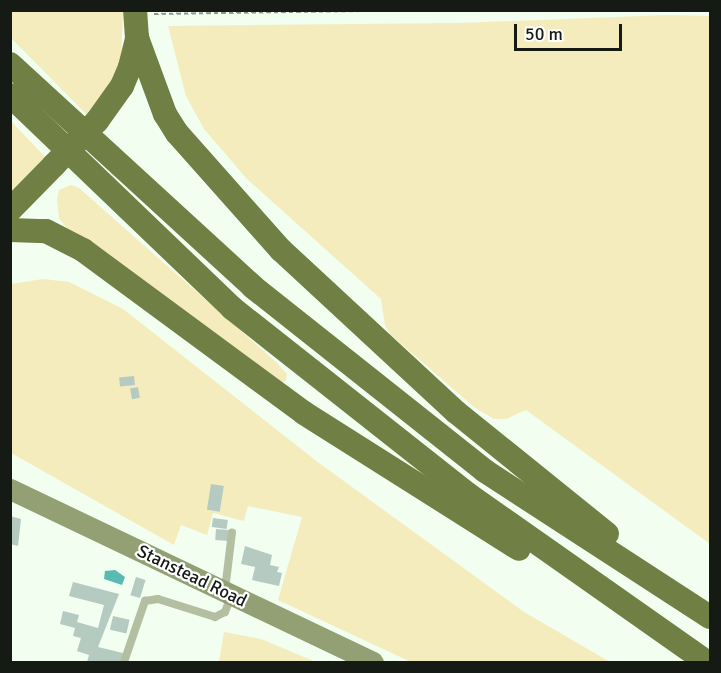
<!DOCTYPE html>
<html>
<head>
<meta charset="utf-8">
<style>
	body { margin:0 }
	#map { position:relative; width:721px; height:673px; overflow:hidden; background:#f1fef0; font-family:Signika,sans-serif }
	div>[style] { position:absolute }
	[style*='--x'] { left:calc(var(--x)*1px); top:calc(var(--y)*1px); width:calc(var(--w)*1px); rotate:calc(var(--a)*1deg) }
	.green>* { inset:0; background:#f4ecbc }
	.water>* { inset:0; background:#58bab1 }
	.building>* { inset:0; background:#b5cbc1; transform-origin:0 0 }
	.path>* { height:2px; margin-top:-1px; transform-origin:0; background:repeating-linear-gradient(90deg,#8c968b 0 4.5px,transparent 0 7.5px) }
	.service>* { height:8px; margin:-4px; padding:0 4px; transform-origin:4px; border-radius:4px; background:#b4bea0 }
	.secondary>* { height:21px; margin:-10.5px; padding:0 10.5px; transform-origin:10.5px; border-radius:10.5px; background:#92a074 }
	.trunk>* { height:24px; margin:-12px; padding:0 12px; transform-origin:12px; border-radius:12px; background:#708044 }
	.trunk-bridge>* { height:24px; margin:-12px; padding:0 12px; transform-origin:12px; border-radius:12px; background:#708044 }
	span { translate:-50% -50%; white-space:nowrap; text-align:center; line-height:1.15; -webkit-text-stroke:4.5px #fff; paint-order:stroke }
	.street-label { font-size:18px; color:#151a14 }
	.frame { position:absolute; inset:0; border:12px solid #151a14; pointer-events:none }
	.scale { position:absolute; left:514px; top:24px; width:108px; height:27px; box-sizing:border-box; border:3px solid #151a14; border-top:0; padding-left:8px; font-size:18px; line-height:21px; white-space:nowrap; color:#151a14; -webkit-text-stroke:4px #fff; paint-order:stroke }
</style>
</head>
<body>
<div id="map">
	<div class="green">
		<i style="clip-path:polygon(10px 11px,123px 11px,121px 59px,108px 89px,87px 115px,11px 38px)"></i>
		<i style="clip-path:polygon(666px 15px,710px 16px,710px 544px,526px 410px,506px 419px,494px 419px,474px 407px,391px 335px,385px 326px,381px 299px,247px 179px,204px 129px,186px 96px,168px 26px,460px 23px)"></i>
		<i style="clip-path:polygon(10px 120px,46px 158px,10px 196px)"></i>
		<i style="clip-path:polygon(71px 185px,79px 188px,276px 362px,287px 374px,286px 381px,282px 382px,67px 228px,59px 218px,57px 199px,59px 190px)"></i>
		<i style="clip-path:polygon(43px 279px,69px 282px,123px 309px,319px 463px,524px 612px,610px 662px,411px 662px,278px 600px,302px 517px,248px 506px,244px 521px,213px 513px,207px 535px,181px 525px,174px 545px,11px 453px,11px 284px)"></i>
		<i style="clip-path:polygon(224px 632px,261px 639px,316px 662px,219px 662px)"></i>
	</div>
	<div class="water">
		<i style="clip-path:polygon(115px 570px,125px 577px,122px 585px,104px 579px,105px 571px)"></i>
	</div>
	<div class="building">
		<i style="left:134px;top:376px;width:9px;height:15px;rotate:84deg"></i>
		<i style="left:138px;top:387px;width:11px;height:8px;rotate:80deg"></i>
		<i style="left:211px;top:484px;width:13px;height:26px;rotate:9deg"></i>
		<i style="clip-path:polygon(10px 516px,21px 519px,18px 546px,10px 544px)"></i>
		<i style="left:213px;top:518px;width:15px;height:9px;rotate:8deg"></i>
		<i style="left:216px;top:529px;width:13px;height:11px;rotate:4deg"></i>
		<i style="clip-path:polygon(245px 546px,272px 555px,270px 565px,279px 567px,277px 572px,282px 573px,279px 586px,252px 580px,255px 567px,241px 564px)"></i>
		<i style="left:136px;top:577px;width:10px;height:19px;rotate:17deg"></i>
		<i style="clip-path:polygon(73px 582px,119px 594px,98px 647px,123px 653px,121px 662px,87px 662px,89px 655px,77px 651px,81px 638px,73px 636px,75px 628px,60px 624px,63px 611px,79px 615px,77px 622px,98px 628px,104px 605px,69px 596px)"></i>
		<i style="left:113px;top:616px;width:17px;height:14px;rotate:13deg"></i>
	</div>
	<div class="path">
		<i style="--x:154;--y:14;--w:284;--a:-0.8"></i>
	</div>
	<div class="service">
		<i style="--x:225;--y:590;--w:58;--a:-83.1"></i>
		<i style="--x:124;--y:662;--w:65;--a:-71"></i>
		<i style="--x:145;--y:601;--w:13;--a:-9"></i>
		<i style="--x:158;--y:599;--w:60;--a:17.5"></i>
		<i style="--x:215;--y:617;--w:11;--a:-27"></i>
		<i style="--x:225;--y:612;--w:17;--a:-69"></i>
	</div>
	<div class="secondary">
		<i style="--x:10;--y:489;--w:402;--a:25.5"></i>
	</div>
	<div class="trunk">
		<i style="--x:137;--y:38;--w:81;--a:69.8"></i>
		<i style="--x:165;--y:114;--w:22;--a:58"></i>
		<i style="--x:177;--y:133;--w:157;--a:48.4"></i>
		<i style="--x:281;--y:250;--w:238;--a:42.8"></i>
		<i style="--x:456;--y:412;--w:194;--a:38.9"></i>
		<i style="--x:10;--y:64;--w:330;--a:42.5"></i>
		<i style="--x:253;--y:287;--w:296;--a:38.4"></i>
		<i style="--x:485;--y:471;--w:268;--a:33"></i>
		<i style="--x:10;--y:95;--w:308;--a:43.8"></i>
		<i style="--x:232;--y:308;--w:302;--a:38.3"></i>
		<i style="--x:469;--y:495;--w:291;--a:35.1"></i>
		<i style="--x:97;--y:121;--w:43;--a:-54.5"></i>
		<i style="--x:122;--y:86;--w:21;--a:-67"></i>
		<i style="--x:130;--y:67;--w:30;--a:-76"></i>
		<i style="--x:137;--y:38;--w:28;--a:-94"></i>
		<i style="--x:10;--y:210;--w:63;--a:-45.6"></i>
		<i style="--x:10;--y:230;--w:36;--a:2"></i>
		<i style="--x:46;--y:231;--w:42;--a:27.2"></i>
		<i style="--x:83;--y:250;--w:275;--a:36.4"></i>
		<i style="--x:304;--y:413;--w:254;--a:32.3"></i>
	</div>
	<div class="trunk-bridge">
		<i style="--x:54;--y:165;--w:62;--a:-45.7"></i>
	</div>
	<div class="street-label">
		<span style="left:192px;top:576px;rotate:26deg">Stanstead Road</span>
	</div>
	<div class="frame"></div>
	<div class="scale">50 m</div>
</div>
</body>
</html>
